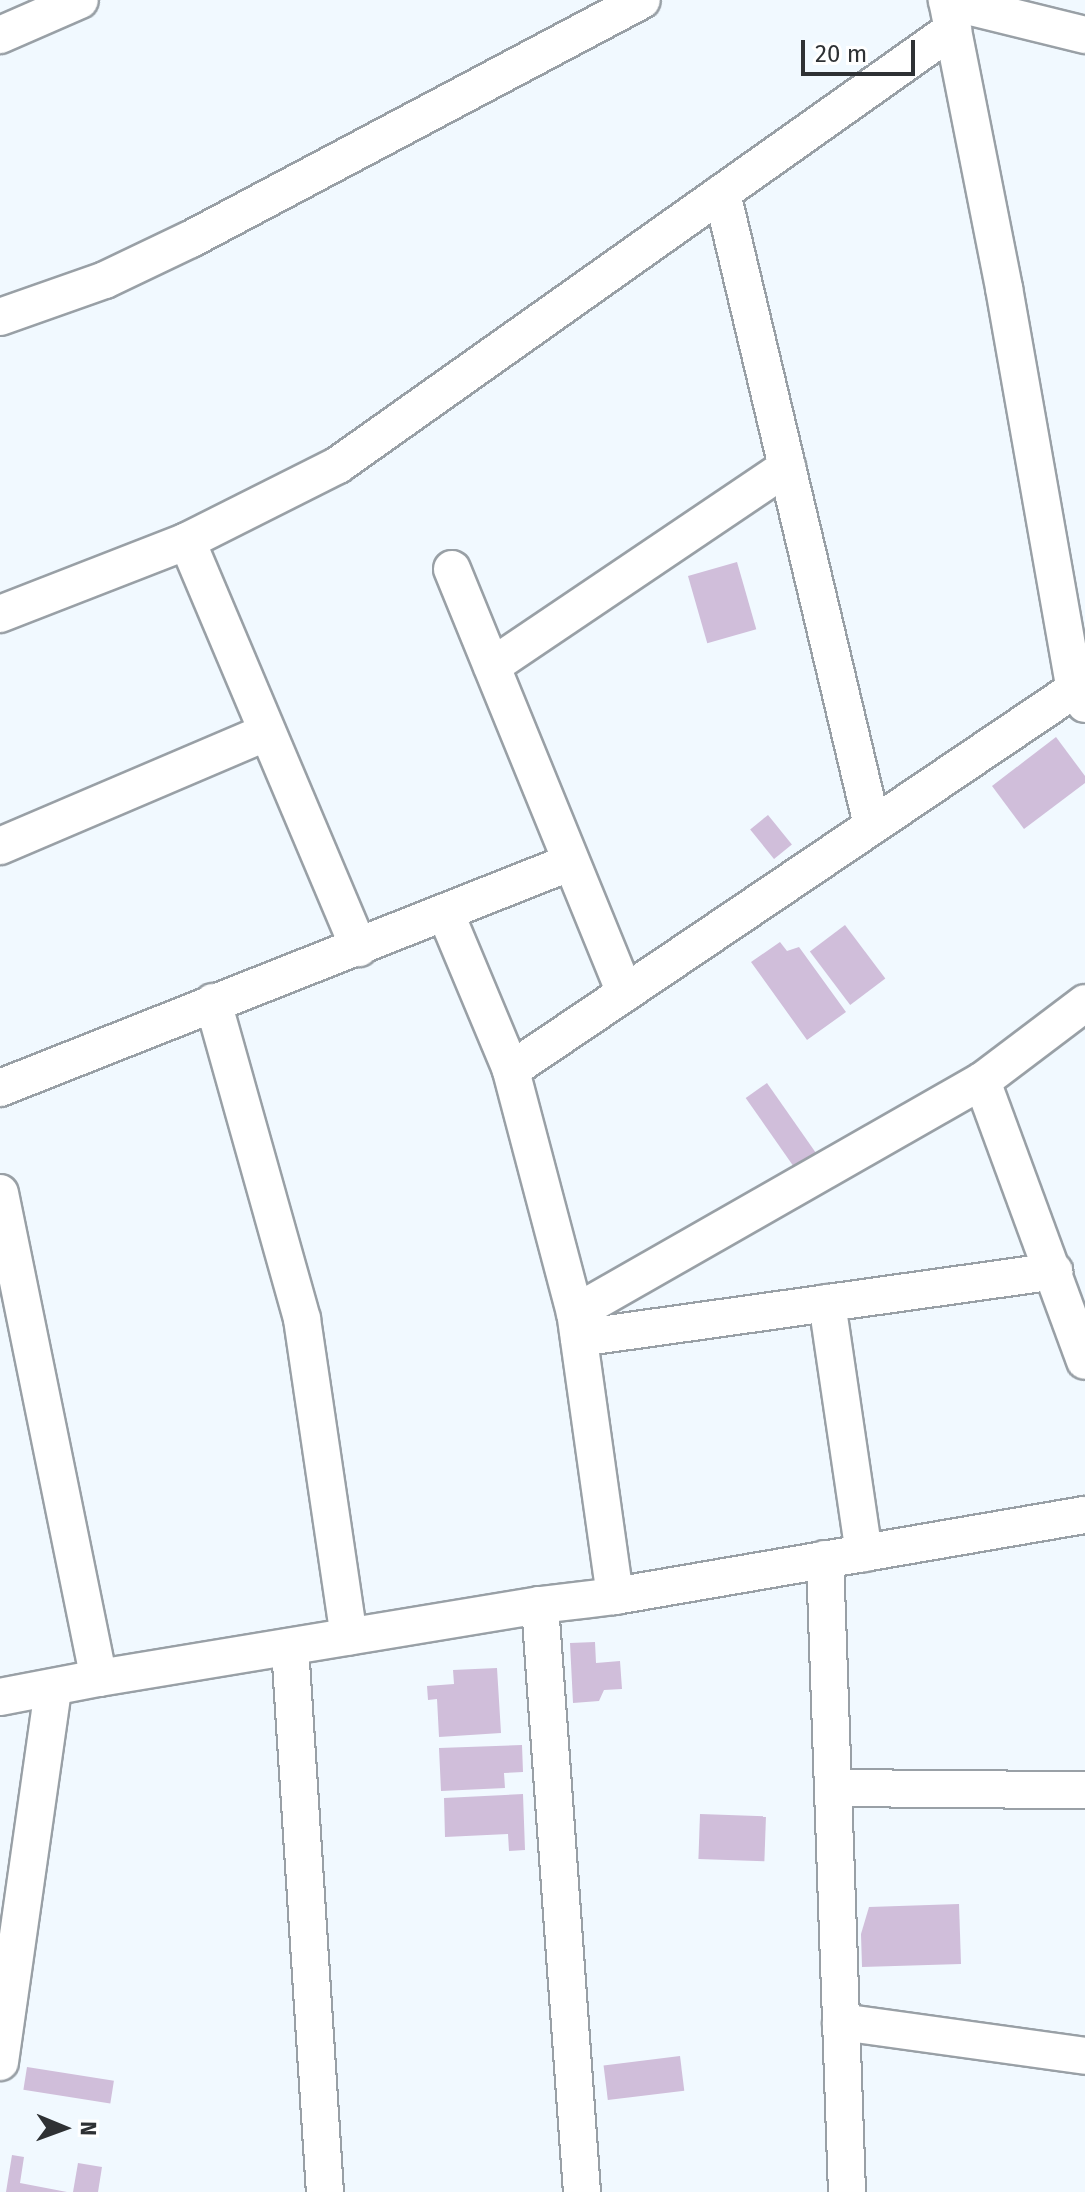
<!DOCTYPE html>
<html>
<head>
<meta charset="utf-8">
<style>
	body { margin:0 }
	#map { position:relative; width:1085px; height:2192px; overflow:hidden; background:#f1f9ff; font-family:"Fira Sans",sans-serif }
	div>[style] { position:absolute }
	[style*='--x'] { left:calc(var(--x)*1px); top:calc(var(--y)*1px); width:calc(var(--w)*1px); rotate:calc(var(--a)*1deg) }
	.building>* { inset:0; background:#d0beda; transform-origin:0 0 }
	.roads { filter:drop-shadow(2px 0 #99a0a6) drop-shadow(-2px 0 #99a0a6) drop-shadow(0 2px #99a0a6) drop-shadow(0 -2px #99a0a6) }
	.street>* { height:36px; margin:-18px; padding:0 18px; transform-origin:18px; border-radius:18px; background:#fff }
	span { translate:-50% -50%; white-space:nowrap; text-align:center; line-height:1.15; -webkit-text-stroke:7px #fff; paint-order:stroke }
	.north { position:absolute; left:24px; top:2088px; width:80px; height:80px; -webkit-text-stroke:6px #fff; paint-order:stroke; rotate:91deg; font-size:22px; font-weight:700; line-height:32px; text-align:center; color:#2e3134 }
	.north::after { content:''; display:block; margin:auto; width:28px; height:36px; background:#2e3134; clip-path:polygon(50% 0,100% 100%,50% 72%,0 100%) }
	.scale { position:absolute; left:801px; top:40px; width:114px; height:36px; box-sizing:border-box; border:4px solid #2e3134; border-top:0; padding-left:10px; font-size:24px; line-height:28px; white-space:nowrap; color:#2e3134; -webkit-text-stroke:6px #fff; paint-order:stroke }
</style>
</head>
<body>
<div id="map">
	<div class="building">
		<i style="left:737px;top:562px;width:70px;height:51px;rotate:74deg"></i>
		<i style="clip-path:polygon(1056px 737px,1085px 776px,1085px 783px,1024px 829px,992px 786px)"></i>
		<i style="left:768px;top:815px;width:38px;height:23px;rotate:51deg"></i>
		<i style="left:845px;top:925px;width:67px;height:44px;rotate:53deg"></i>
		<i style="clip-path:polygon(780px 942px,787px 951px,799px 947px,846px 1012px,807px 1040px,751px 962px)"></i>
		<i style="left:767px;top:1083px;width:90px;height:26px;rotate:55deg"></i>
		<i style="clip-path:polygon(595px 1642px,596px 1663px,620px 1661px,622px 1689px,604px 1690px,599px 1701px,573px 1703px,570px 1643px)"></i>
		<i style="clip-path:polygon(497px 1668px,501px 1733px,439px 1737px,437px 1699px,428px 1700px,427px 1686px,454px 1684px,453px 1670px)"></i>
		<i style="clip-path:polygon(522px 1745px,523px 1772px,504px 1773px,505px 1788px,441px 1791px,439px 1748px)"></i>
		<i style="clip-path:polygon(523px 1794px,525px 1850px,509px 1851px,508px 1834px,445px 1837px,444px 1798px)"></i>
		<i style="left:700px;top:1814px;width:66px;height:45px;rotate:2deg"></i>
		<i style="clip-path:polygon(959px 1904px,961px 1964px,862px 1967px,861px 1934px,869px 1907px)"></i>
		<i style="left:680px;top:2056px;width:35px;height:77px;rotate:83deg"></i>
		<i style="left:27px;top:2067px;width:88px;height:23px;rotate:9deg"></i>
		<i style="clip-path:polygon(12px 2155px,24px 2157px,20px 2183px,67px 2192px,6px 2192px)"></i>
		<i style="clip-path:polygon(78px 2163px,102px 2167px,98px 2192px,73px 2192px)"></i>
	</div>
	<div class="roads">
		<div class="street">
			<i style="--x:947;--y:0;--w:294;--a:78.8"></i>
			<i style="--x:1004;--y:288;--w:407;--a:80"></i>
			<i style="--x:1075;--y:689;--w:18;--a:56"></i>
			<i style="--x:947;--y:1;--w:142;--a:13.8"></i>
			<i style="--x:0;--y:35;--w:87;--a:-23.6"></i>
			<i style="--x:722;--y:193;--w:650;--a:76.65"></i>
			<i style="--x:0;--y:317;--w:111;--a:-19.4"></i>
			<i style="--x:105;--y:280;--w:95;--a:-25.5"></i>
			<i style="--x:191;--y:239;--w:510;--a:-27.92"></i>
			<i style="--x:187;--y:541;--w:442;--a:67.1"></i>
			<i style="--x:452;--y:569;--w:458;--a:67.8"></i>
			<i style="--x:0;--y:614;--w:201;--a:-21.3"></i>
			<i style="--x:187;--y:541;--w:169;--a:-26.7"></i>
			<i style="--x:338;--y:465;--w:754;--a:-35.33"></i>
			<i style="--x:492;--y:666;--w:356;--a:-34"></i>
			<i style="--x:0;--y:846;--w:290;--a:-23.1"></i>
			<i style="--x:445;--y:912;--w:171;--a:67.3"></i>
			<i style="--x:213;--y:1002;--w:329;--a:74.3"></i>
			<i style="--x:302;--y:1319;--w:321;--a:81.6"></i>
			<i style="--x:982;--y:1081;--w:298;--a:69.8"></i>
			<i style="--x:0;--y:1088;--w:614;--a:-21.59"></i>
			<i style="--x:0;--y:1193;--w:495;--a:78.5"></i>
			<i style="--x:827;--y:1303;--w:253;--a:81.6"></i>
			<i style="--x:575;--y:1313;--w:251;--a:-104.8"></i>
			<i style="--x:511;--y:1070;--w:681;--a:-34.04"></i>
			<i style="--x:579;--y:1338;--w:480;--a:-8"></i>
			<i style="--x:825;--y:1559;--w:633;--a:88.01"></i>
			<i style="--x:615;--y:1596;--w:286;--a:-98"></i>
			<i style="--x:575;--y:1313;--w:468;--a:-29.7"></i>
			<i style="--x:982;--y:1081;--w:129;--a:-37.1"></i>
			<i style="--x:540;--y:1605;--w:589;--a:85.91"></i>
			<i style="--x:290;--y:1647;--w:546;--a:86.33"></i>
			<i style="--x:0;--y:1697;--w:101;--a:-10.9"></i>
			<i style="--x:99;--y:1678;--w:447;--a:-9.4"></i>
			<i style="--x:540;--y:1605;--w:76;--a:-6.8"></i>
			<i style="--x:615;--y:1596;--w:477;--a:-9.8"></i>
			<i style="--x:833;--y:1788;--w:252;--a:0.5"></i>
			<i style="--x:841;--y:2022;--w:246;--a:7.9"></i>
			<i style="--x:0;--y:2062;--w:378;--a:-81.9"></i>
		</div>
	</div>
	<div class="north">N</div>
	<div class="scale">20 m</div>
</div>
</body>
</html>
